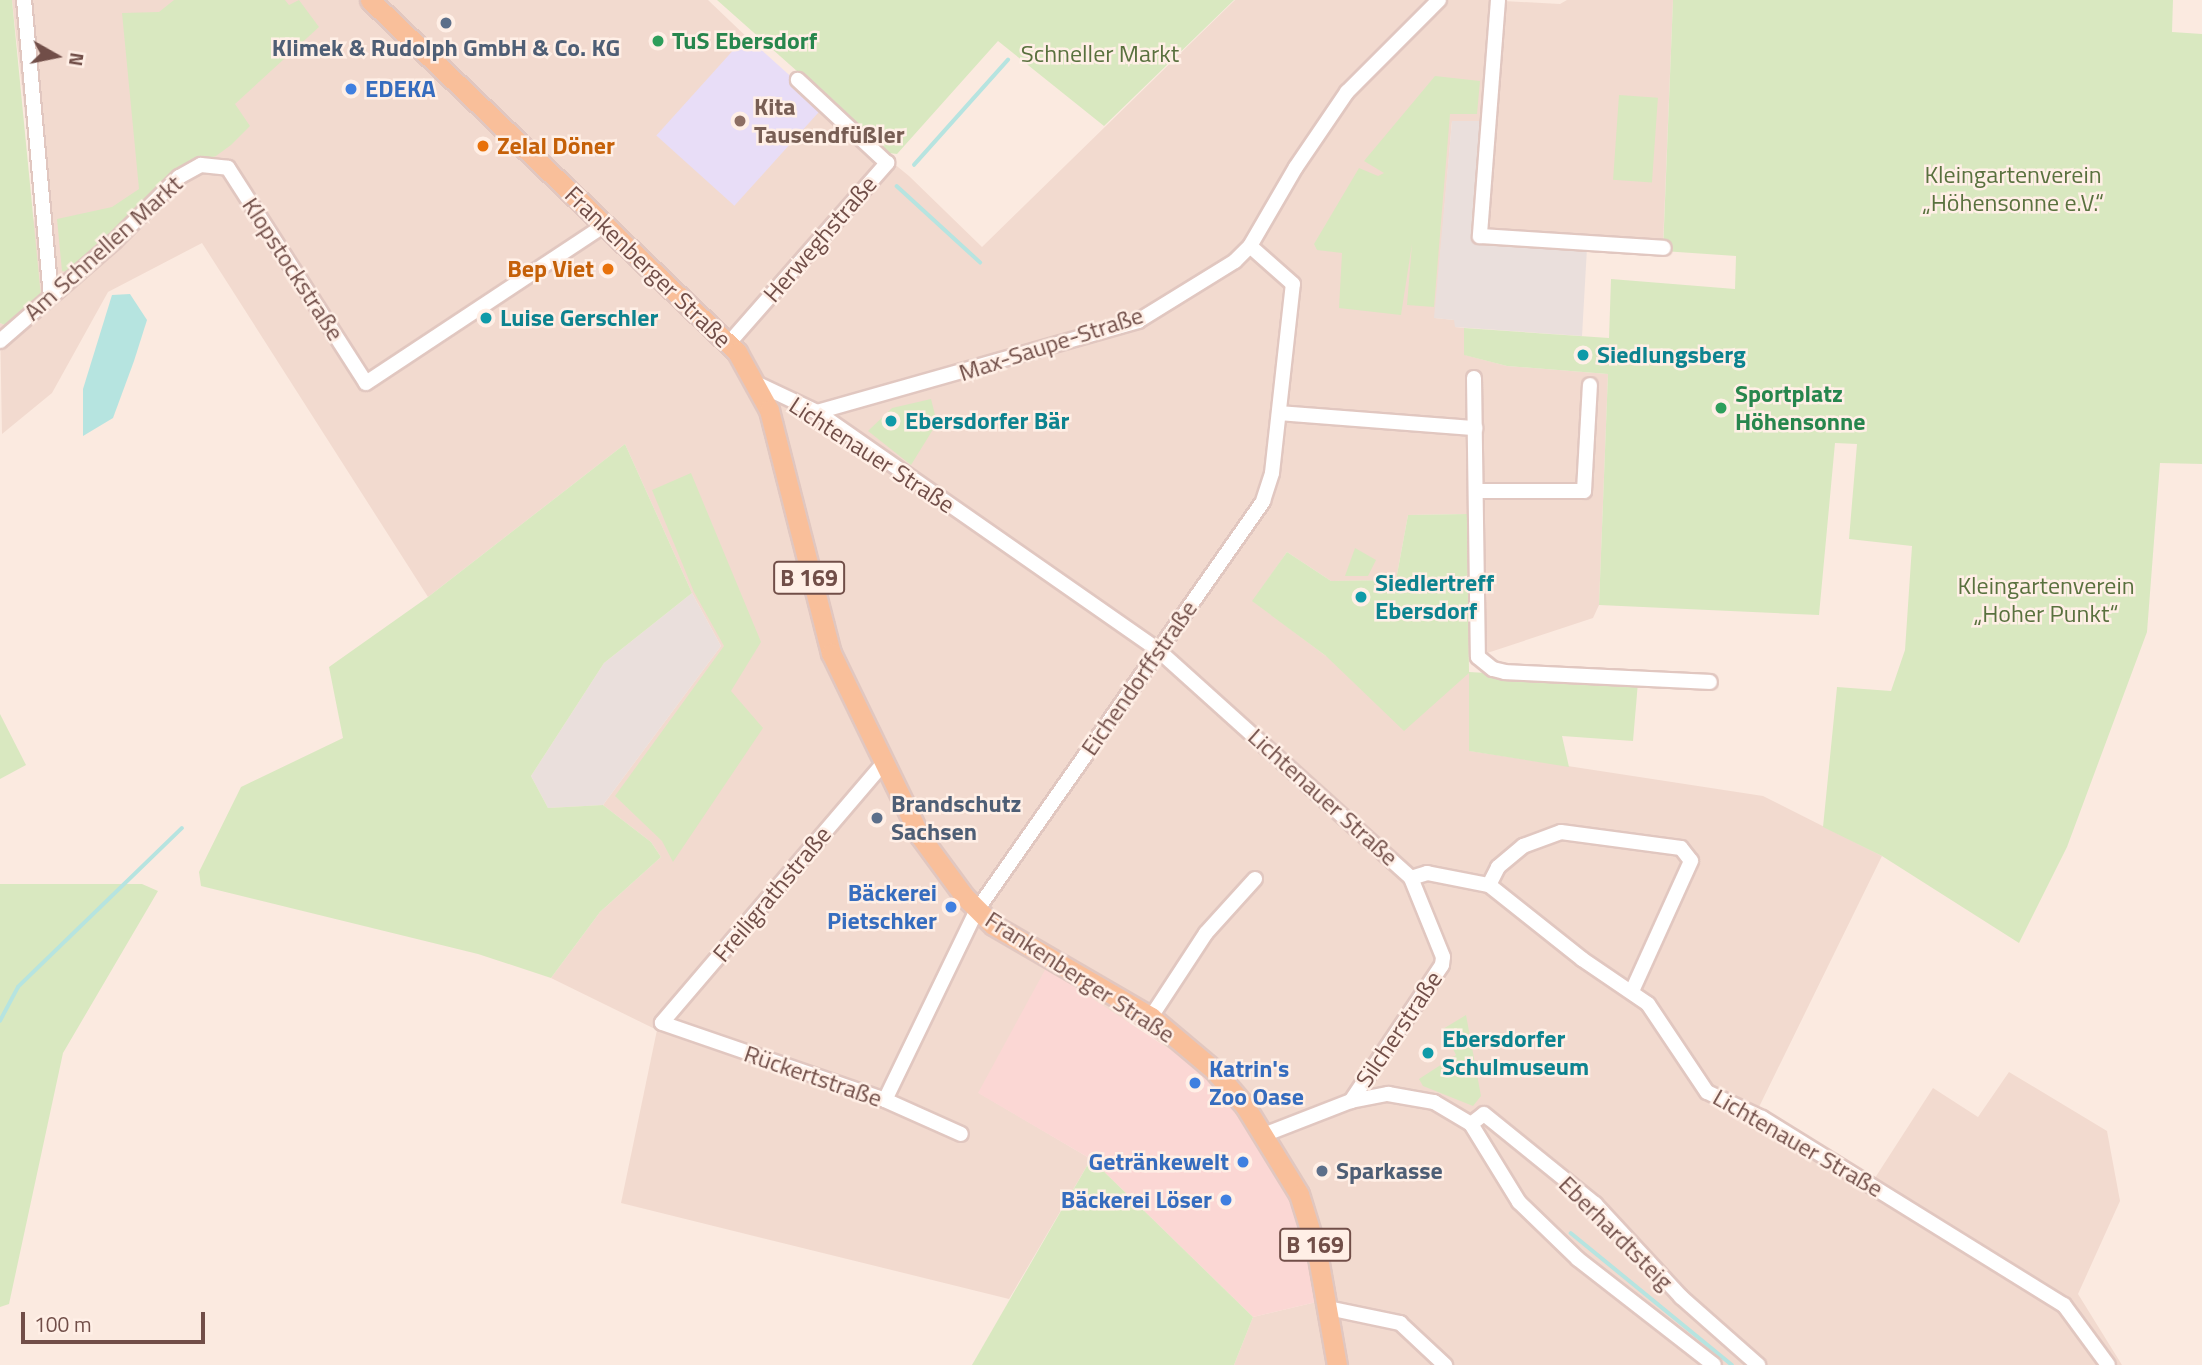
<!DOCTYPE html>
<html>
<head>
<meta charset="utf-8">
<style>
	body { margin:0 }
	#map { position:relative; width:2202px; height:1365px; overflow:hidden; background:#fbeae0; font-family:"Titillium Web",sans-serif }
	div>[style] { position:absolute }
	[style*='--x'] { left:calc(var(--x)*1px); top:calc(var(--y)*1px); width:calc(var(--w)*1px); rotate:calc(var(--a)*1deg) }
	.residential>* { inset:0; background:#f2dacf }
	.commercial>* { inset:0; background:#fbd7d4 }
	.industrial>* { inset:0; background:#eadfdc }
	.education>* { inset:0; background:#e8ddf7; transform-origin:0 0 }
	.green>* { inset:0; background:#d9e8c0; transform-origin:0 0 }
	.water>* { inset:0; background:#b6e4e0 }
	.stream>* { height:3.5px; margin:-1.75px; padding:0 1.75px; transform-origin:1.75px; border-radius:1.75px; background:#b6e4e0 }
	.roads { filter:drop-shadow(2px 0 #e1c7c0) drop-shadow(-2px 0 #e1c7c0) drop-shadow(0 2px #e1c7c0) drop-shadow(0 -2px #e1c7c0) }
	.minor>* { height:14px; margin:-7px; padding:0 7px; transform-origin:7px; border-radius:7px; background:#fff }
	.major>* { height:19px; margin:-9.5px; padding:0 9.5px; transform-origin:9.5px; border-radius:9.5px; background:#f9bf9a }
	.dots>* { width:19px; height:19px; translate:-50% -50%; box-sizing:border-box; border:4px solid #ffefe6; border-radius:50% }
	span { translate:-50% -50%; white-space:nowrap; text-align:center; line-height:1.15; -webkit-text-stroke:5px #ffefe6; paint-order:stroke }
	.shield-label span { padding:2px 5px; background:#ffefe6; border:2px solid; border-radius:5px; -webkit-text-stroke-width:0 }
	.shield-label { font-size:23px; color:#714e48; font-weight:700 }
	.leisure-label { font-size:24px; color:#27864d; font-weight:700 }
	.left { translate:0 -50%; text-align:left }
	.service-label { font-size:24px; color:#4e5e75; font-weight:700 }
	.park-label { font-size:24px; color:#59713e }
	.shop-label { font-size:24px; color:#366cbe; font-weight:700 }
	.right { translate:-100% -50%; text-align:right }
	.education-label { font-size:24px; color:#785e54; font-weight:700 }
	.food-label { font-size:24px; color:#c56008; font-weight:700 }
	.street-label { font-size:24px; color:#714e48 }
	.culture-label { font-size:24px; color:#0d838f; font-weight:700 }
	.north { position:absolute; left:21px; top:21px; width:70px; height:70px; -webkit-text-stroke:5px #ffefe6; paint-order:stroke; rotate:99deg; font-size:19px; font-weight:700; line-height:28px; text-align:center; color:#714e48 }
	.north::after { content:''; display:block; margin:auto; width:24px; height:32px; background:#714e48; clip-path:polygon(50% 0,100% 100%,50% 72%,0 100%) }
	.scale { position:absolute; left:21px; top:1312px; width:184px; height:32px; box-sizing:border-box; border:4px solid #714e48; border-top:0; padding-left:9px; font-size:21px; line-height:24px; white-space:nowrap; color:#714e48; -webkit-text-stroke:5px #ffefe6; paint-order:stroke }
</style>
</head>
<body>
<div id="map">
	<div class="residential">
		<i style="clip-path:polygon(12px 0,708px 0,795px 83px,909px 176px,982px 247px,1235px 0,1493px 0,1481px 121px,1452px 121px,1435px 318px,1455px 320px,1455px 327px,1464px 328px,1465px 355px,1507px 366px,1608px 374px,1599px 605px,1593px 618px,1469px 659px,1467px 514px,1408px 515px,1396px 580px,1331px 581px,1287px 552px,1253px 601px,1326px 656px,1469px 672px,1470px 751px,1763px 796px,1882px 856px,1758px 1109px,1873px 1181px,1933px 1088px,1978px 1117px,2009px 1072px,2107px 1131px,2120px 1201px,2078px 1294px,2122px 1365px,1234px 1365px,1253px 1317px,1333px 1298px,1174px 1053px,1131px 1022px,979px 1093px,1091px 1159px,1009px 1299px,621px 1203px,657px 1030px,551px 978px,600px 912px,661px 857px,651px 842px,603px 805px,721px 646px,692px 593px,625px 444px,428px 597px,202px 243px,108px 292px,52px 393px,2px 434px,0 323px,7px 326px,36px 210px)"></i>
		<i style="clip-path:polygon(1567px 0,1673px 0,1663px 245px,1484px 232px,1503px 1px,1560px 4px)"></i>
	</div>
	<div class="commercial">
		<i style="clip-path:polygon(1046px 968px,1251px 1103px,1277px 1137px,1308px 1201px,1333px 1298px,1253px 1317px,1091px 1159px,978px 1093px)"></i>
	</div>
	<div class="industrial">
		<i style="clip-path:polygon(1452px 121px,1481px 121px,1472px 241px,1587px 248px,1582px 336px,1455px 327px,1454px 320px,1434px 318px)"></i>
		<i style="clip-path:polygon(692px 593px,721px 646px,603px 805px,548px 808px,531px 776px,604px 663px)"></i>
	</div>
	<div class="education">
		<i style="left:746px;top:36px;width:105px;height:134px;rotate:42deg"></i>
	</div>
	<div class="green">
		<i style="clip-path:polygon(0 0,12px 0,41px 297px,7px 326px,0 323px)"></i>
		<i style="clip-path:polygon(174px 0,285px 0,289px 5px,299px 0,319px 27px,235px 104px,250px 126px,231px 145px,216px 156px,173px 170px,122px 227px,70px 273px,62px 271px,57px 219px,112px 207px,139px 189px,122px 13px,159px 12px)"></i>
		<i style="clip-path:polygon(717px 0,1234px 0,1104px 126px,998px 41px,897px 154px,889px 153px)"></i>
		<i style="clip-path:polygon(1673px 0,2173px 0,2172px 32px,2202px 34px,2202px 464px,2160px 463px,2147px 632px,2067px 847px,2019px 943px,1882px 856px,1823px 827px,1837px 687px,1891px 691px,1905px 650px,1912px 546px,1849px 539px,1857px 444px,1835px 443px,1819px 615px,1599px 605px,1608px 374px,1507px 366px,1464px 355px,1464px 328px,1609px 338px,1611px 279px,1735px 289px,1736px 256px,1663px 251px)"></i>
		<i style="clip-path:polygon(1435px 76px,1480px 81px,1477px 114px,1450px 114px,1434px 307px,1407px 305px,1412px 244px,1401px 315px,1339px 308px,1342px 253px,1317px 250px,1314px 244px,1359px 168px,1378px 176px,1384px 173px,1364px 161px)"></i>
		<i style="left:1619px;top:95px;width:39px;height:85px;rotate:4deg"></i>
		<i style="clip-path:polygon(931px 399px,937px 423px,911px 465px,868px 431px,892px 408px)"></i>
		<i style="clip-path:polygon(625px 444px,692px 593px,604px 663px,531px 776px,548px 808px,603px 805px,651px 842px,661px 857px,600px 912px,551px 978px,478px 954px,201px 886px,199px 872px,241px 787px,343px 738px,329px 667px,428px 597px)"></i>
		<i style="clip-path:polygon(691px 473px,761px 642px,731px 691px,763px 728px,673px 862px,662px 841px,615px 796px,724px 646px,694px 592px,652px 490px)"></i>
		<i style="clip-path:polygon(1467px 514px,1469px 672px,1638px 682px,1633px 741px,1562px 736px,1569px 767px,1469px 751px,1469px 673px,1404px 731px,1326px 656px,1252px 601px,1287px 552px,1331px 581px,1396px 580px,1408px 515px)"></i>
		<i style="clip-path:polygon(1355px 548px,1376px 560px,1368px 576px,1345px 576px)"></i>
		<i style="clip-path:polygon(0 714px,26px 765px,0 779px)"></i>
		<i style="clip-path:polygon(0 884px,142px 884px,158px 891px,63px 1053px,9px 1304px,0 1307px)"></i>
		<i style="clip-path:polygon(1466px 1015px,1481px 1096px,1473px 1106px,1423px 1086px,1419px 1079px,1456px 1055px,1443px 1029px)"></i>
		<i style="clip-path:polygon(1091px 1159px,1253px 1317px,1234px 1365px,972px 1365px)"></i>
	</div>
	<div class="water">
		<i style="clip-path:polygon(130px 294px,147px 320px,134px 361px,113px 418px,83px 436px,83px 389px,112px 295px)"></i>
	</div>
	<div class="stream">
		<i style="--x:914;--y:165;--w:141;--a:-48.2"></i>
		<i style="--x:897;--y:186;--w:113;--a:42.5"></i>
		<i style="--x:0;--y:1021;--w:38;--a:-62"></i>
		<i style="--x:18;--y:987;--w:228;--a:-44.1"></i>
		<i style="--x:1571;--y:1233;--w:208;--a:39.3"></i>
	</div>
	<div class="roads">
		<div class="minor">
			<i style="--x:24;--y:0;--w:297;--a:84.8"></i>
			<i style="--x:1498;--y:0;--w:237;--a:94.4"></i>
			<i style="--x:1480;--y:236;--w:184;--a:3.7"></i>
			<i style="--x:0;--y:341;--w:151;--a:-41"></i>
			<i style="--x:114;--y:242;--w:92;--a:-45"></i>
			<i style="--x:179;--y:177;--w:25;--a:-29"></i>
			<i style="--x:201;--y:165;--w:27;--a:6"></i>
			<i style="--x:228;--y:168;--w:255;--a:57.3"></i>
			<i style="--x:366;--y:383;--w:287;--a:-33.5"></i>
			<i style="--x:729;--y:343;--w:240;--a:-48.7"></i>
			<i style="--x:887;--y:163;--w:122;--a:-137"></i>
			<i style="--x:1474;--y:378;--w:279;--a:89.2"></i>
			<i style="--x:1478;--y:657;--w:19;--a:39"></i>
			<i style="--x:1493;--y:669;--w:12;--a:14"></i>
			<i style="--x:1505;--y:672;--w:205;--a:2.8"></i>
			<i style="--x:758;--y:384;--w:65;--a:25.4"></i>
			<i style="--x:817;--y:412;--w:416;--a:34.9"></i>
			<i style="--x:1158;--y:650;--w:341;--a:42"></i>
			<i style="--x:1411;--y:878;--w:85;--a:67.9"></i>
			<i style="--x:1443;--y:957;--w:8;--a:97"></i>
			<i style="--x:1442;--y:965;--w:164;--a:123.8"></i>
			<i style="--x:817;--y:412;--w:334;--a:-15.8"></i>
			<i style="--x:1138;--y:321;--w:114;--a:-31.7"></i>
			<i style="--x:1235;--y:261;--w:21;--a:-45"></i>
			<i style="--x:1250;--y:246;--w:91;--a:-59.8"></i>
			<i style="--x:1296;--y:167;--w:91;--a:-55.8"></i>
			<i style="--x:1347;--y:92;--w:130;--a:-45"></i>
			<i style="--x:1279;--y:413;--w:197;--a:4.4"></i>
			<i style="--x:1477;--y:491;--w:107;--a:0"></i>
			<i style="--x:1584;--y:491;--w:106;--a:-86.8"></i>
			<i style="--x:882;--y:765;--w:339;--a:130.5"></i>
			<i style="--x:662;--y:1023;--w:236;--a:19"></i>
			<i style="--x:885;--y:1100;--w:83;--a:24.1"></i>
			<i style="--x:1411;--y:878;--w:17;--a:-17"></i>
			<i style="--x:1427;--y:873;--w:63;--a:11"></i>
			<i style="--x:1489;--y:885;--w:119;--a:38.5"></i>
			<i style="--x:1582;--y:959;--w:80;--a:34.3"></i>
			<i style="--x:1648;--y:1004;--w:106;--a:56.2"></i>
			<i style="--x:1707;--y:1092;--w:61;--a:25.3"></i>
			<i style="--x:1762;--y:1118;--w:355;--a:31.8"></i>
			<i style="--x:2064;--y:1305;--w:74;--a:53.7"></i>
			<i style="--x:1489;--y:885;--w:20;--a:-63"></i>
			<i style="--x:1498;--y:867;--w:33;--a:-40"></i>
			<i style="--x:1523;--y:846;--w:40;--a:-20.2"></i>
			<i style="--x:1561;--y:832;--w:121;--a:7.6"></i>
			<i style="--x:1681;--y:848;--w:16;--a:52"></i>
			<i style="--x:1691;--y:861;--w:143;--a:114.4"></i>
			<i style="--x:1151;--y:1017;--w:100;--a:-56.8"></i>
			<i style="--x:1206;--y:933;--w:73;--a:-47.8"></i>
			<i style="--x:885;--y:1100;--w:211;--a:-64.2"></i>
			<i style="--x:977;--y:910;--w:499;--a:-55"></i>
			<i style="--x:1263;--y:501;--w:29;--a:-72"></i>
			<i style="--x:1272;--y:473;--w:190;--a:-83.7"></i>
			<i style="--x:1293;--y:284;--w:57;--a:-138.5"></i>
			<i style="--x:1471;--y:1124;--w:16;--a:-38"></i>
			<i style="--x:1484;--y:1114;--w:143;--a:39"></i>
			<i style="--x:1595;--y:1204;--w:127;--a:47.2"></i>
			<i style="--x:1681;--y:1297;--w:103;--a:41.4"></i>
			<i style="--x:1266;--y:1134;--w:91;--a:-21.2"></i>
			<i style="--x:1351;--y:1101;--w:38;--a:-11"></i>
			<i style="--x:1388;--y:1094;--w:47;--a:9.9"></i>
			<i style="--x:1434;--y:1102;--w:43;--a:30.7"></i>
			<i style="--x:1471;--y:1124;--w:92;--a:58.4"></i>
			<i style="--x:1519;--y:1202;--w:82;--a:44"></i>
			<i style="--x:1578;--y:1259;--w:172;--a:37.9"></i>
			<i style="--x:1328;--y:1308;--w:74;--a:11.8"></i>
			<i style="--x:1400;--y:1323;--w:62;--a:43"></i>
		</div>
		<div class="major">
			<i style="--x:370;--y:0;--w:509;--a:43.8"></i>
			<i style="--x:737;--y:352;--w:66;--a:61.1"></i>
			<i style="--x:769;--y:410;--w:251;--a:75.7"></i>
			<i style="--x:831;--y:653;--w:203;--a:64.1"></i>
			<i style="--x:920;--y:836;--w:74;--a:53.7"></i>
			<i style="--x:964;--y:896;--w:41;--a:45"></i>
			<i style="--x:993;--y:925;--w:183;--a:30.2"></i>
			<i style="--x:1151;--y:1017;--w:82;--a:40.1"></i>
			<i style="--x:1214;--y:1070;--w:48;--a:49.3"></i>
			<i style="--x:1245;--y:1106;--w:103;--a:58.5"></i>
			<i style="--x:1299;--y:1194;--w:61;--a:72.8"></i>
			<i style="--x:1317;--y:1252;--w:115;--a:80"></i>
		</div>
	</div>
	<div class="dots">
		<i style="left:446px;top:23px;background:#5c6f8a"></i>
		<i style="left:658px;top:41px;background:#2e9e5b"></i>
		<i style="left:351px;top:89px;background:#3f7fe0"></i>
		<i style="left:740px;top:121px;background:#8d6e63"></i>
		<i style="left:483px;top:146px;background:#e8710a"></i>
		<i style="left:608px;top:269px;background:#e8710a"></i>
		<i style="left:486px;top:318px;background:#0f9aa8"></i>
		<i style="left:1583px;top:355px;background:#0f9aa8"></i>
		<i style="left:1721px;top:408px;background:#2e9e5b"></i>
		<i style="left:891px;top:421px;background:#0f9aa8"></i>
		<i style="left:1361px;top:597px;background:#0f9aa8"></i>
		<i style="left:877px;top:818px;background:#5c6f8a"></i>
		<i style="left:951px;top:907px;background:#3f7fe0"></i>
		<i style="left:1428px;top:1053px;background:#0f9aa8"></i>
		<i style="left:1195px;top:1083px;background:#3f7fe0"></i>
		<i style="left:1243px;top:1162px;background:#3f7fe0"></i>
		<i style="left:1322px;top:1171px;background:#5c6f8a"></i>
		<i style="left:1226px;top:1200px;background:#3f7fe0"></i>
	</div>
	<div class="shield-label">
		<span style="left:809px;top:578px">B 169</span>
		<span style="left:1315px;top:1245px">B 169</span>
	</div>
	<div class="leisure-label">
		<span class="left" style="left:672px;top:41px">TuS Ebersdorf</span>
		<span class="left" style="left:1735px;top:408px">Sportplatz<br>Höhensonne</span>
	</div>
	<div class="service-label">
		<span style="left:446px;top:48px">Klimek &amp; Rudolph GmbH &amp; Co. KG</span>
		<span class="left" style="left:891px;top:818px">Brandschutz<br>Sachsen</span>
		<span class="left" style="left:1336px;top:1171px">Sparkasse</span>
	</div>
	<div class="park-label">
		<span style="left:1100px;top:54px">Schneller Markt</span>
		<span style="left:2013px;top:189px">Kleingartenverein<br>„Höhensonne e.V.“</span>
		<span style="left:2046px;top:600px">Kleingartenverein<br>„Hoher Punkt“</span>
	</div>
	<div class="shop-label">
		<span class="left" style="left:365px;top:89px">EDEKA</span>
		<span class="right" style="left:937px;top:907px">Bäckerei<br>Pietschker</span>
		<span class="left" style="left:1209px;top:1083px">Katrin's<br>Zoo Oase</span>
		<span class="right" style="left:1229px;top:1162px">Getränkewelt</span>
		<span class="right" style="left:1212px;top:1200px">Bäckerei Löser</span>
	</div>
	<div class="education-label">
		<span class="left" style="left:754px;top:121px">Kita<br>Tausendfüßler</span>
	</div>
	<div class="food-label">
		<span class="left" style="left:497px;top:146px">Zelal Döner</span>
		<span class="right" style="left:594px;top:269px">Bep Viet</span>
	</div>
	<div class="street-label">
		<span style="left:820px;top:239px;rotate:-49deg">Herweghstraße</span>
		<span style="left:103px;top:248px;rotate:-42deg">Am Schnellen Markt</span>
		<span style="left:648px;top:267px;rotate:44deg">Frankenberger Straße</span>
		<span style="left:293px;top:269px;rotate:57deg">Klopstockstraße</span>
		<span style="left:1051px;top:344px;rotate:-18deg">Max-Saupe-Straße</span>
		<span style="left:872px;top:455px;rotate:33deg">Lichtenauer Straße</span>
		<span style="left:1139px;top:678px;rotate:-55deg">Eichendorffstraße</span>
		<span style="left:1323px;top:797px;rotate:42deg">Lichtenauer Straße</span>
		<span style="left:772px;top:894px;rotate:-50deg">Freiligrathstraße</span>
		<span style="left:1080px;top:977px;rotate:33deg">Frankenberger Straße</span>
		<span style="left:1399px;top:1029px;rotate:-56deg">Silcherstraße</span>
		<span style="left:813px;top:1076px;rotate:19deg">Rückertstraße</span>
		<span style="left:1798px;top:1143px;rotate:30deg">Lichtenauer Straße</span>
		<span style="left:1616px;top:1233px;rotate:45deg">Eberhardtsteig</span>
	</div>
	<div class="culture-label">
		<span class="left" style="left:500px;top:318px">Luise Gerschler</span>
		<span class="left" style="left:1597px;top:355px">Siedlungsberg</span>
		<span class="left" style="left:905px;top:421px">Ebersdorfer Bär</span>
		<span class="left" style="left:1375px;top:597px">Siedlertreff<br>Ebersdorf</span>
		<span class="left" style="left:1442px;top:1053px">Ebersdorfer<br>Schulmuseum</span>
	</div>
	<div class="north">N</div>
	<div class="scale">100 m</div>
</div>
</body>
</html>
